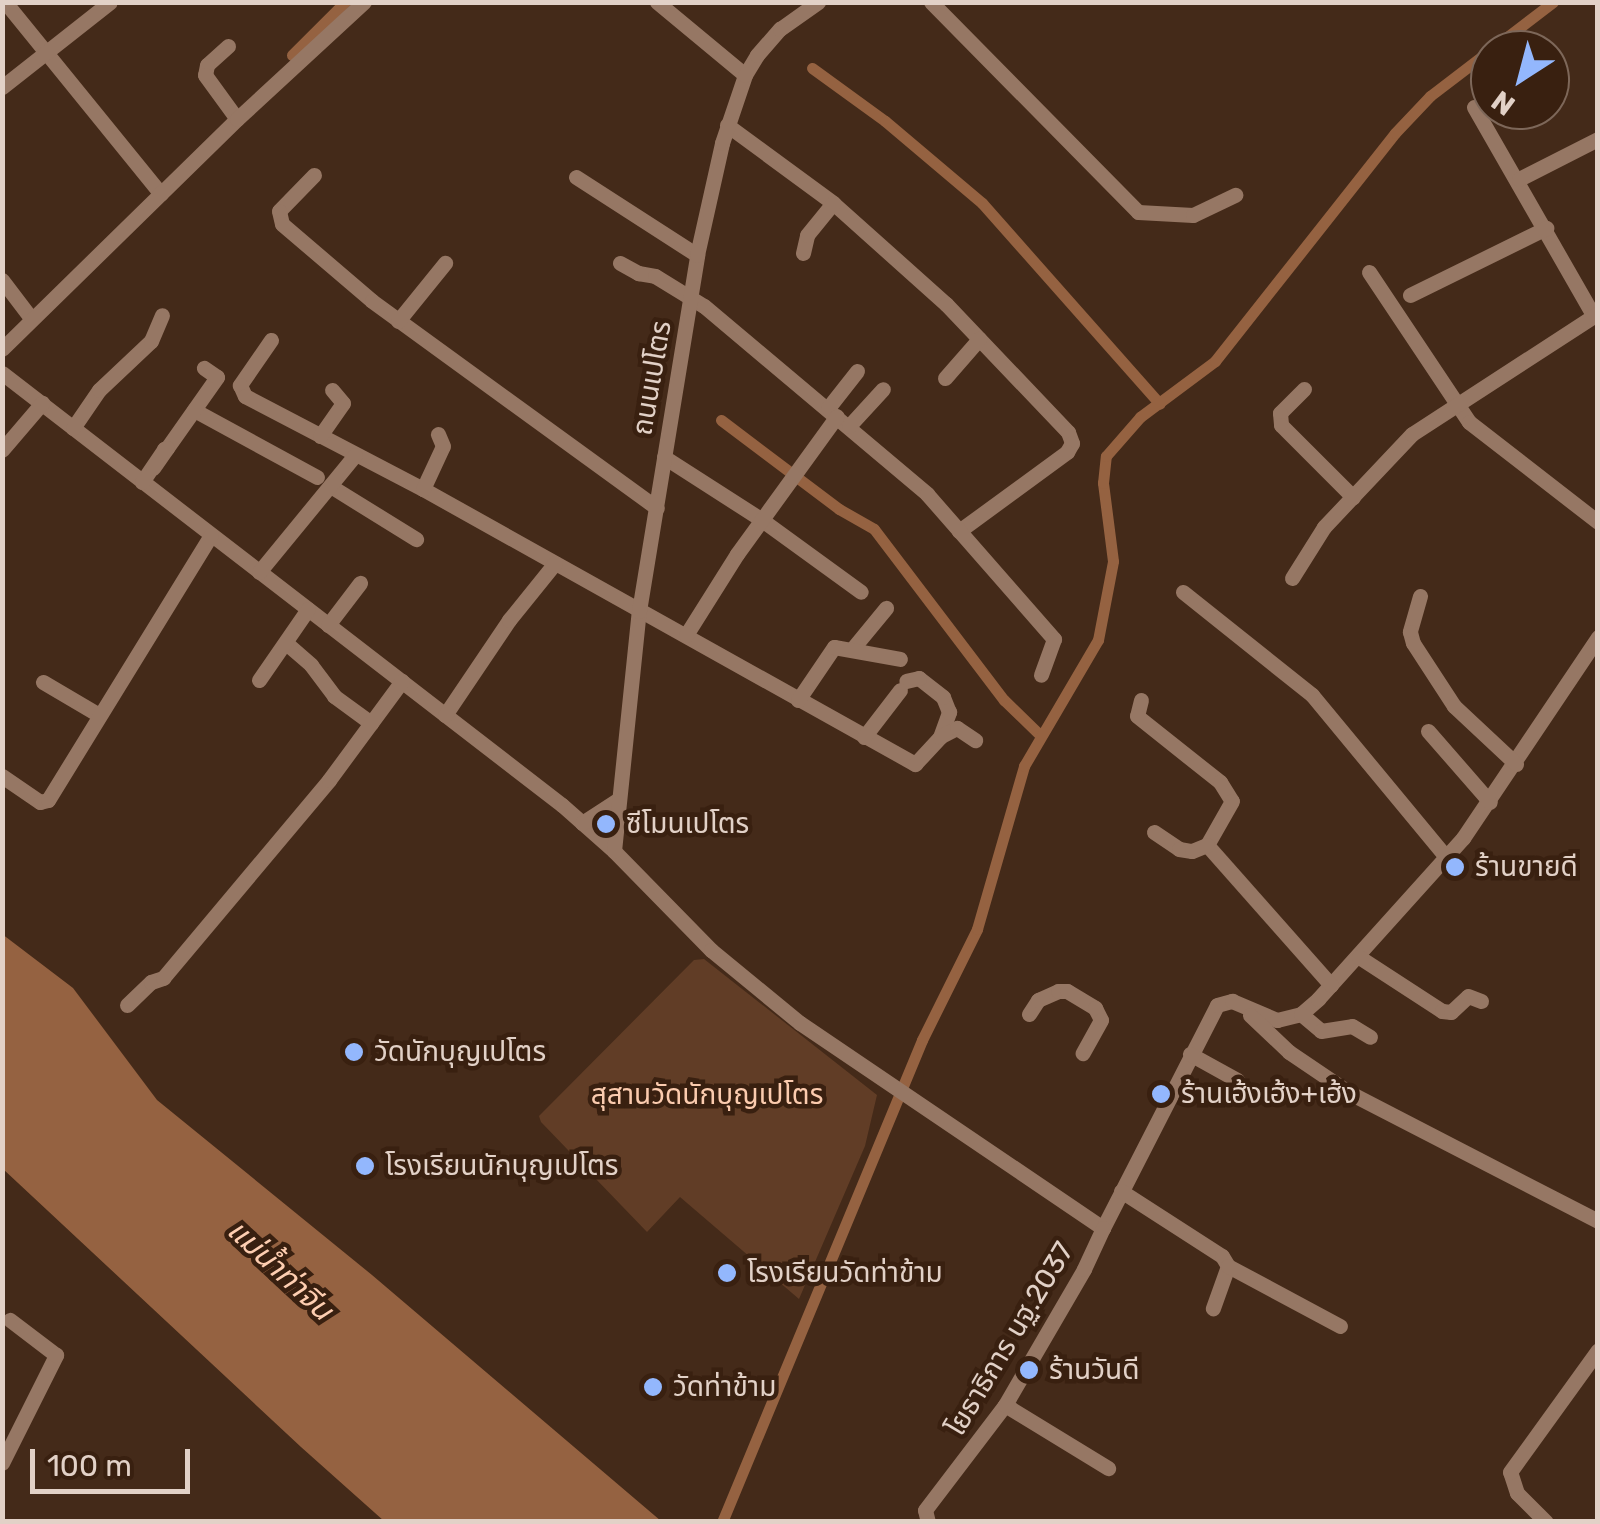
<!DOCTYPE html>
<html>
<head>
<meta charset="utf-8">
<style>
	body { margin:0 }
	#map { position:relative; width:1600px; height:1524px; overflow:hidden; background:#442a19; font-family:Rubik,"Noto Sans Thai",sans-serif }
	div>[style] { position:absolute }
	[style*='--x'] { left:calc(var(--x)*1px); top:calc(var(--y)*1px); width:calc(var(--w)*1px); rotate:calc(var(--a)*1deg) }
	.green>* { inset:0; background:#613d26 }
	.water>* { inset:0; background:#956241 }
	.canal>* { height:11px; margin:-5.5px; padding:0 5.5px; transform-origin:5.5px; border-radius:5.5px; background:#956241 }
	.minor>* { height:15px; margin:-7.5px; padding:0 7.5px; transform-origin:7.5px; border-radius:7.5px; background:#967764 }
	.dots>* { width:28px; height:28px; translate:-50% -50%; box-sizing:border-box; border:5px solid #392010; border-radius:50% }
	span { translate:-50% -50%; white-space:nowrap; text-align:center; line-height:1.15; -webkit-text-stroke:9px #392010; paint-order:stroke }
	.street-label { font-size:28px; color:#e2d1c7 }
	.poi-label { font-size:28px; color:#e2d1c7 }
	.left { translate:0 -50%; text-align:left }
	.park-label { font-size:28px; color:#fbcbae }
	.water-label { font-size:30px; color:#feceb1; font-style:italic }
	.frame { position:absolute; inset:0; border:5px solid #e2d1c7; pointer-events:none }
	.north { position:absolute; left:1470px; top:30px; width:100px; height:100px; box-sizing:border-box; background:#392010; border:2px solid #7d6759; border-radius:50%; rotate:216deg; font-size:28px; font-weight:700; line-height:40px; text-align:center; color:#e2d1c7 }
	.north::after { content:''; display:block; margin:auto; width:35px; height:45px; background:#93b7fd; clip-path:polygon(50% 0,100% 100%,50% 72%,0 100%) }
	.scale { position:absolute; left:30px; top:1449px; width:160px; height:45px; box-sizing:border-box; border:5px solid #e2d1c7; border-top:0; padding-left:12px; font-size:30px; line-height:35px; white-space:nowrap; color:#e2d1c7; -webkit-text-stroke:8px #392010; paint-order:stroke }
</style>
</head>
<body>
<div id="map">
	<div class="green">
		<i style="clip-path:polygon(704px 959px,877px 1095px,865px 1146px,799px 1299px,680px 1197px,647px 1232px,541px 1122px,539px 1116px,694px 960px)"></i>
	</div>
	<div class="water">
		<i style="clip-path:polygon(2px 934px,73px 988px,157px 1100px,372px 1275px,661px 1521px,384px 1521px,301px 1447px,3px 1169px)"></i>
	</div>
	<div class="canal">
		<i style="--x:292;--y:55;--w:75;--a:-45"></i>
		<i style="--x:812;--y:68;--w:90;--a:36"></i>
		<i style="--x:885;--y:121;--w:127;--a:40.2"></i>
		<i style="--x:982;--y:203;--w:268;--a:48.5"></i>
		<i style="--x:721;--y:420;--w:148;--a:37"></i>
		<i style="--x:839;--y:509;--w:40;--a:29.7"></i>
		<i style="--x:874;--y:529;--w:215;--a:52.8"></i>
		<i style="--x:1004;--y:700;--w:49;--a:44.2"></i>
		<i style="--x:722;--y:1522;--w:522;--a:-67.46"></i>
		<i style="--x:922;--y:1040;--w:124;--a:-63.6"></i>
		<i style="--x:977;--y:929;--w:170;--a:-73.9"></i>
		<i style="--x:1024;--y:766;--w:146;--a:-59.6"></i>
		<i style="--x:1098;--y:640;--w:80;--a:-79.2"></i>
		<i style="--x:1113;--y:561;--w:79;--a:-97.3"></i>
		<i style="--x:1103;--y:483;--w:27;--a:-84"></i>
		<i style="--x:1106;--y:456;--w:52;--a:-48.9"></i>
		<i style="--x:1140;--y:417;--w:94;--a:-36.7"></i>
		<i style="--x:1215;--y:361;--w:290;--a:-51.7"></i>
		<i style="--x:1395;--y:133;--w:51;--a:-46.6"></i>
		<i style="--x:1430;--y:96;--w:155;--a:-37.4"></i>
	</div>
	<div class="minor">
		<i style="--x:5;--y:2;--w:247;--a:50.9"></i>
		<i style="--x:657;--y:2;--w:114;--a:39.7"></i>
		<i style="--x:931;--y:2;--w:295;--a:45.4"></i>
		<i style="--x:1138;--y:212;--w:55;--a:3.1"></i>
		<i style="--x:1193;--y:215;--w:47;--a:-25.5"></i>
		<i style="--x:228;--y:46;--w:28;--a:138"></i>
		<i style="--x:207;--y:65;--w:10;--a:101"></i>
		<i style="--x:205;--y:75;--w:54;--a:54"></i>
		<i style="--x:2;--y:87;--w:137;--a:-38.2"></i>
		<i style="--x:1474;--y:107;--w:240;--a:60.2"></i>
		<i style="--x:727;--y:125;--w:132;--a:36.3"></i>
		<i style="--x:833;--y:203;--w:152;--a:41.8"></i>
		<i style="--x:946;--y:304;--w:177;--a:46.4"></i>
		<i style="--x:1068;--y:432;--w:12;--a:70"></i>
		<i style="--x:1072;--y:443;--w:10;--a:119"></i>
		<i style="--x:1067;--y:452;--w:134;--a:143.8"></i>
		<i style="--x:314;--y:175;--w:50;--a:134.2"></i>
		<i style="--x:279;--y:211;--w:13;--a:77"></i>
		<i style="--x:282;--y:224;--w:118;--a:40.5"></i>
		<i style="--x:372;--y:301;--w:352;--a:36"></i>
		<i style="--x:576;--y:177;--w:144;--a:32.8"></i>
		<i style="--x:1519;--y:179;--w:89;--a:-26.9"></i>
		<i style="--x:803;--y:253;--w:18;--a:-77"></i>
		<i style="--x:807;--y:235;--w:41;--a:-50.9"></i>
		<i style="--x:620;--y:263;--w:21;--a:29"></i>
		<i style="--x:638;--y:273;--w:17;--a:10"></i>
		<i style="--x:655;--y:276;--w:57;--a:31.5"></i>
		<i style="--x:704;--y:306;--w:292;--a:40.1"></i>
		<i style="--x:927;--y:494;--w:193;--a:48.8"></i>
		<i style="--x:1054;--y:639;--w:38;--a:110"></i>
		<i style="--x:1369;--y:272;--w:180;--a:56.3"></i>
		<i style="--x:1469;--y:422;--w:163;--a:37.8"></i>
		<i style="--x:2;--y:280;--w:48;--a:52.7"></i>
		<i style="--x:1410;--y:295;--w:152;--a:-26.2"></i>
		<i style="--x:398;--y:321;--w:75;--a:-51"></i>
		<i style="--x:271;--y:340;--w:55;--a:124.6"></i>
		<i style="--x:240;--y:385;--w:12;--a:66"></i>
		<i style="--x:245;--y:396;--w:201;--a:27.6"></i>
		<i style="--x:423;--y:489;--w:564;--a:29.2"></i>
		<i style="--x:915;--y:764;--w:37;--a:-47"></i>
		<i style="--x:940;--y:737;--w:27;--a:-70"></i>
		<i style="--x:949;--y:712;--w:16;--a:-112"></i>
		<i style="--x:943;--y:697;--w:31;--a:-142"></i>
		<i style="--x:919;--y:678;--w:13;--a:167"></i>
		<i style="--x:2;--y:349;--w:329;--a:-44.4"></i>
		<i style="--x:237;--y:119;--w:173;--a:-42.7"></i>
		<i style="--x:2;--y:373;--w:707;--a:37.65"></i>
		<i style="--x:562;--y:805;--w:69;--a:41.5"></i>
		<i style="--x:614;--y:851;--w:139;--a:45.6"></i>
		<i style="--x:711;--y:950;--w:115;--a:39.4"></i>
		<i style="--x:800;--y:1023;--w:366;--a:34.1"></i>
		<i style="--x:1103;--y:1228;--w:250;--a:-62.9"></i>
		<i style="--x:1217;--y:1005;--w:16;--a:-15"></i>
		<i style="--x:1232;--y:1001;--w:49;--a:22.9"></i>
		<i style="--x:1277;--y:1020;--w:25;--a:-14"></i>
		<i style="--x:1301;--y:1014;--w:23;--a:-41"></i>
		<i style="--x:1318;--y:999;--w:217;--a:-48"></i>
		<i style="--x:1463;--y:838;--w:242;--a:-56.1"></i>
		<i style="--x:945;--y:378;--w:52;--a:-48.9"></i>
		<i style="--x:1304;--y:389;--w:34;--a:135"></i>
		<i style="--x:1280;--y:413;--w:12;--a:85"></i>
		<i style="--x:1281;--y:425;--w:102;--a:45"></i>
		<i style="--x:828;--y:408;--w:47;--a:-51.9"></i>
		<i style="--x:194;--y:410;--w:140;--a:28.6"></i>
		<i style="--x:849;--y:426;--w:50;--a:-47.4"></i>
		<i style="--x:73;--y:428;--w:46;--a:-55.6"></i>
		<i style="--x:99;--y:390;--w:71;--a:-43.3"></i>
		<i style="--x:151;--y:341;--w:28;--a:-67"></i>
		<i style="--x:320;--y:436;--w:40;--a:-55.1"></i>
		<i style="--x:343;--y:403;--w:17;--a:-130"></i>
		<i style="--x:167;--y:448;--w:87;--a:-54.8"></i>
		<i style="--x:217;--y:377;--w:16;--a:-145"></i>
		<i style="--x:2;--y:450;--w:62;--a:-49.6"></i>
		<i style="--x:664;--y:457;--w:117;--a:32.7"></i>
		<i style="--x:762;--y:520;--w:122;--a:36"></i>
		<i style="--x:142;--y:482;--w:40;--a:-56"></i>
		<i style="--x:164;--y:449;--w:3;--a:-18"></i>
		<i style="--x:167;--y:448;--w:24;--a:125"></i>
		<i style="--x:332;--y:487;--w:99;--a:31.8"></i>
		<i style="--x:423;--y:489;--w:47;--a:-65.1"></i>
		<i style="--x:443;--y:446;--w:13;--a:-113"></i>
		<i style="--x:259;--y:572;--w:151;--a:-50.6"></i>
		<i style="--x:1292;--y:578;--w:60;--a:-57.9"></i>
		<i style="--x:1324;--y:527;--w:128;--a:-46.6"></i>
		<i style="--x:1412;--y:434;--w:222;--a:-33"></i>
		<i style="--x:1183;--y:592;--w:165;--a:38.6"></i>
		<i style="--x:1312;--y:695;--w:210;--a:50.4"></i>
		<i style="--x:1420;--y:596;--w:37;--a:106"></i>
		<i style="--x:1410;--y:632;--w:11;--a:75"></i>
		<i style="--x:1413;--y:643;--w:75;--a:56.9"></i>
		<i style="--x:1454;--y:706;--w:85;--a:43.1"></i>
		<i style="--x:328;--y:625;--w:53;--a:-52.7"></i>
		<i style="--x:686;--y:635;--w:96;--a:-57.8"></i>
		<i style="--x:737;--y:554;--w:170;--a:-54.1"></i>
		<i style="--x:286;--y:643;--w:33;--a:41"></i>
		<i style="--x:311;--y:665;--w:39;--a:53"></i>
		<i style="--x:334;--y:696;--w:46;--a:36.1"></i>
		<i style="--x:853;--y:648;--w:52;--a:-50.5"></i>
		<i style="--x:259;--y:680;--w:86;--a:-55.4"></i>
		<i style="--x:43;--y:682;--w:65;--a:30.5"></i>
		<i style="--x:798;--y:700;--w:64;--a:-55.8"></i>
		<i style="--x:834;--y:647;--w:67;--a:10.3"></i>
		<i style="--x:1141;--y:700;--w:16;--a:104"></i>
		<i style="--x:1137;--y:716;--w:106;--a:38.5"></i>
		<i style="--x:1220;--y:782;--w:22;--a:58"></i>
		<i style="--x:1232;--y:801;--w:51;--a:119.6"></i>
		<i style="--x:1207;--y:845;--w:187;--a:48.5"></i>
		<i style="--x:445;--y:715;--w:115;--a:-56"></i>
		<i style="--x:509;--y:620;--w:73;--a:-51.1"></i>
		<i style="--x:1428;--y:731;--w:94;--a:48.9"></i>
		<i style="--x:941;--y:736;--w:18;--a:-27"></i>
		<i style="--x:957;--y:728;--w:22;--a:34"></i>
		<i style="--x:864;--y:737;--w:59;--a:-52.5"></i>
		<i style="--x:2;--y:776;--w:46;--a:34.4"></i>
		<i style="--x:40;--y:802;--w:8;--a:-14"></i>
		<i style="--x:48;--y:800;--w:311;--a:-58.4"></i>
		<i style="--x:582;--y:823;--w:44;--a:-33"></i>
		<i style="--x:1154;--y:832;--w:30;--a:34"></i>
		<i style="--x:1179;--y:849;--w:13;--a:9"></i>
		<i style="--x:1192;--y:851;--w:16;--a:-22"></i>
		<i style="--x:614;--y:851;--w:241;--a:-84.1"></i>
		<i style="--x:639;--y:611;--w:361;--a:-80.7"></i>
		<i style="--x:697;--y:255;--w:115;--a:-77.4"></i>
		<i style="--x:722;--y:143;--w:72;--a:-71.3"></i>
		<i style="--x:745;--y:75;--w:23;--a:-59"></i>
		<i style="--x:757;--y:55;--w:35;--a:-49"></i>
		<i style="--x:780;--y:29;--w:47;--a:-35.4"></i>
		<i style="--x:1359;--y:957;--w:99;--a:33"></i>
		<i style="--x:1442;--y:1011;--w:9;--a:6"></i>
		<i style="--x:1451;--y:1012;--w:23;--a:-43"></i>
		<i style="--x:1468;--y:996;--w:14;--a:21"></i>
		<i style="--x:127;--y:1005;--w:33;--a:-44"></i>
		<i style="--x:151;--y:982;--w:13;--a:-18"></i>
		<i style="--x:163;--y:978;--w:258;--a:-50"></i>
		<i style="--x:329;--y:780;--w:123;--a:-53.6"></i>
		<i style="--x:1029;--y:1014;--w:17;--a:-57"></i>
		<i style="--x:1038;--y:1000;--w:22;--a:-24"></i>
		<i style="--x:1058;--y:991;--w:9;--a:0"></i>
		<i style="--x:1067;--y:991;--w:33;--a:31"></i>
		<i style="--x:1095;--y:1008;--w:13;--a:63"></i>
		<i style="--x:1101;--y:1020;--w:38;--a:119"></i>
		<i style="--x:1301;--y:1014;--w:26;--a:40"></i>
		<i style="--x:1321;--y:1031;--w:31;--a:-9"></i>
		<i style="--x:1352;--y:1026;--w:21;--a:31"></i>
		<i style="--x:1250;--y:1015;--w:54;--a:43.5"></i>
		<i style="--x:1289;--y:1052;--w:71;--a:34.1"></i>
		<i style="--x:1348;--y:1092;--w:281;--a:27.3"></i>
		<i style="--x:1190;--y:1054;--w:54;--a:29"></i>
		<i style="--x:1121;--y:1191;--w:120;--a:32.8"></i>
		<i style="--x:1222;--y:1256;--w:12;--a:59"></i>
		<i style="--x:1228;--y:1266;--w:45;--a:109.7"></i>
		<i style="--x:1228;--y:1266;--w:127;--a:28.2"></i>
		<i style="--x:1005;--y:1405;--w:121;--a:31.5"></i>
		<i style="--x:2;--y:1463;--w:121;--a:-63.4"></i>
		<i style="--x:56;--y:1355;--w:58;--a:-142.7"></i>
		<i style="--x:928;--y:1522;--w:12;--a:-104"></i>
		<i style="--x:925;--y:1510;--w:132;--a:-52.7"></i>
		<i style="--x:1005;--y:1405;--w:157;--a:-59.8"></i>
		<i style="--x:1084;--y:1269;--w:45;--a:-65.1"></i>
		<i style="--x:1546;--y:1522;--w:41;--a:-135"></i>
		<i style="--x:1517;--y:1493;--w:22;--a:-108"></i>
		<i style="--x:1510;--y:1472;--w:150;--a:-54.2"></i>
	</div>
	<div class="dots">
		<i style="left:606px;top:824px;background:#93b7fd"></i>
		<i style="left:1455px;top:867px;background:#93b7fd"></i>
		<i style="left:354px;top:1052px;background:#93b7fd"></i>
		<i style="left:1161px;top:1094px;background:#93b7fd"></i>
		<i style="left:365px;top:1166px;background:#93b7fd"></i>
		<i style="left:727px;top:1273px;background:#93b7fd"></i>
		<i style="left:1029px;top:1370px;background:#93b7fd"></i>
		<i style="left:653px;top:1387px;background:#93b7fd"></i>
	</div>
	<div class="street-label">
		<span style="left:652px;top:378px;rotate:-80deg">ถนนเปโตร</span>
		<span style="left:1010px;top:1339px;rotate:-59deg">โยธาธิการ นฐ.2037</span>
	</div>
	<div class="poi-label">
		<span class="left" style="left:626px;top:824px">ซีโมนเปโตร</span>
		<span class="left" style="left:1475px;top:867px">ร้านขายดี</span>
		<span class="left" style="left:374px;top:1052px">วัดนักบุญเปโตร</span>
		<span class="left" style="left:1181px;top:1094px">ร้านเฮ้งเฮ้ง+เฮ้ง</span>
		<span class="left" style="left:385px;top:1166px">โรงเรียนนักบุญเปโตร</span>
		<span class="left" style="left:747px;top:1273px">โรงเรียนวัดท่าข้าม</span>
		<span class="left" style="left:1049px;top:1370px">ร้านวันดี</span>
		<span class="left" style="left:673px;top:1387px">วัดท่าข้าม</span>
	</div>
	<div class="park-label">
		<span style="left:707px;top:1095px">สุสานวัดนักบุญเปโตร</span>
	</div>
	<div class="water-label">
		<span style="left:280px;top:1270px;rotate:43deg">แม่น้ำท่าจีน</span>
	</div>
	<div class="frame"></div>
	<div class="north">N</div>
	<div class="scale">100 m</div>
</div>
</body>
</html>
